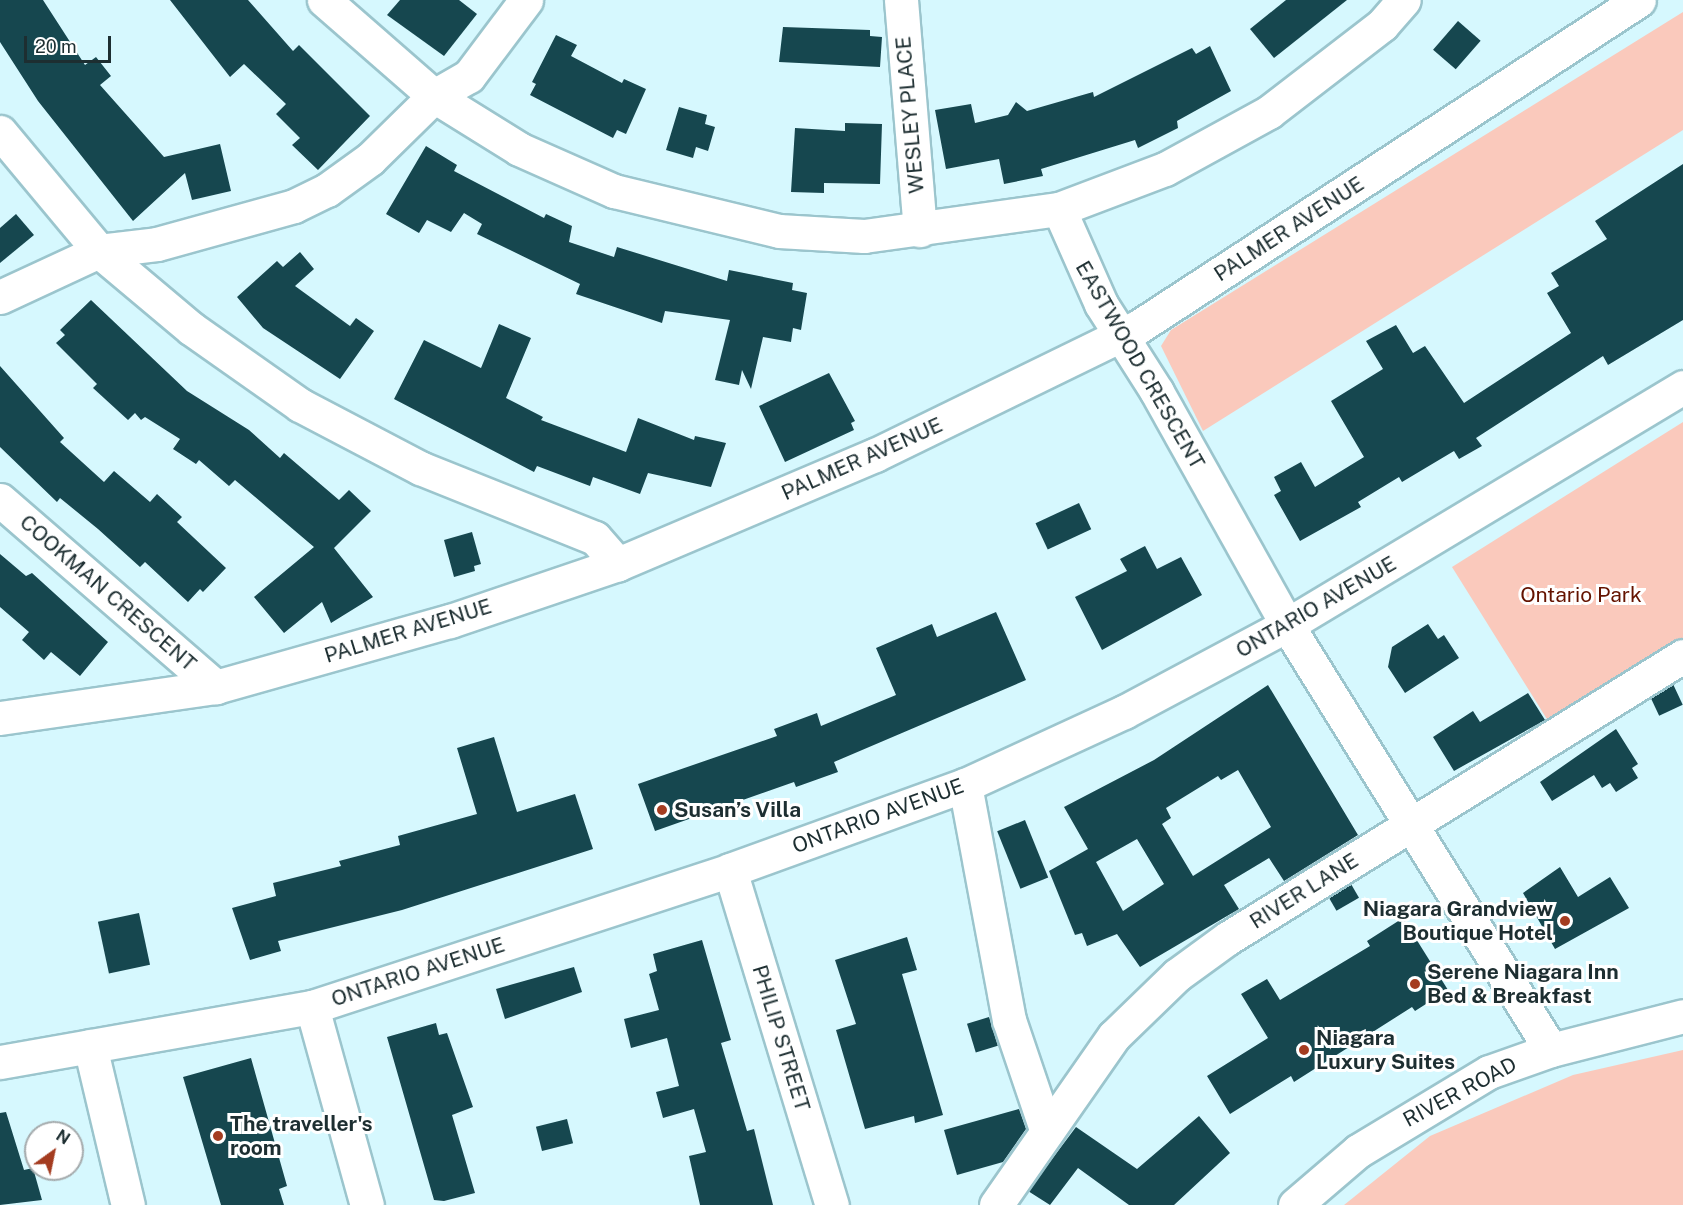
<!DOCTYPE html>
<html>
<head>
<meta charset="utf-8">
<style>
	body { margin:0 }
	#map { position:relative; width:1683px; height:1205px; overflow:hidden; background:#d6f8fe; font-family:"Public Sans",sans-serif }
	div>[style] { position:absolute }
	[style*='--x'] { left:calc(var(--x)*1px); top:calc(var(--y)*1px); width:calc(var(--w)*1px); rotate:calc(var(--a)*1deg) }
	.green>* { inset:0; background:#fac9bc }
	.building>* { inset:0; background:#16474f; transform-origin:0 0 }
	.roads { filter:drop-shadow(2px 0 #9bc5cd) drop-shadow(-2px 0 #9bc5cd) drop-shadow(0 2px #9bc5cd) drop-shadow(0 -2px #9bc5cd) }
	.minor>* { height:33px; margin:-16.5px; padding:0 16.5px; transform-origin:16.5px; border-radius:16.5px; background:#fff }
	.major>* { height:33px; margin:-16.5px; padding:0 16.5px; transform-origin:16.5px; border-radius:16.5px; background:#fff }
	.dots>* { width:16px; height:16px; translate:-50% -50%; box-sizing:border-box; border:3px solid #fff; border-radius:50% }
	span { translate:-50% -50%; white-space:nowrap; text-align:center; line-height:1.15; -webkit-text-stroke:6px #fff; paint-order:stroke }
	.street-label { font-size:21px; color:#1d2e31 }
	.park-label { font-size:21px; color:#641300 }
	.poi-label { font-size:21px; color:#1d2e31; font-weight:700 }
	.left { translate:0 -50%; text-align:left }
	.right { translate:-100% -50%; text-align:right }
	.north { position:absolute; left:24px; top:1121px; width:60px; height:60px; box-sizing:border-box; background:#fff; border:2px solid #a5abad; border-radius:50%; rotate:33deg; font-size:16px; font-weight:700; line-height:24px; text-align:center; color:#1d2e31 }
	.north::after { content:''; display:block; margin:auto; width:21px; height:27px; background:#a43c20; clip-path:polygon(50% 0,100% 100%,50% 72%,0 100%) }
	.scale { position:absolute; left:24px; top:36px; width:87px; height:27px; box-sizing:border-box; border:3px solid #1d2e31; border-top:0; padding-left:8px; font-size:18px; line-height:21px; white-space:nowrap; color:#1d2e31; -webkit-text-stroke:4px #fff; paint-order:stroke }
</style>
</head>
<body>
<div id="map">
	<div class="green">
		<i style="clip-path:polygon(1683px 12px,1683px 130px,1203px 431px,1161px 346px,1171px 330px)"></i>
		<i style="clip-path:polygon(1683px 422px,1683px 639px,1550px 724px,1452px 567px)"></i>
		<i style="clip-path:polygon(1683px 1050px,1683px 1205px,1344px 1205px,1430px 1136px,1573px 1075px)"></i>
	</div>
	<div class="building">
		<i style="clip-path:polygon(0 0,43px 0,85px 65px,96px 57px,111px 76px,100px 85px,164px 157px,220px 144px,231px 191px,192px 200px,185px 173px,133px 221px,38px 101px,0 42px)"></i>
		<i style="clip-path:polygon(170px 0,248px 0,293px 51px,299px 45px,370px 116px,318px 170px,292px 145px,300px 138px,276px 114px,286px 104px,244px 64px,230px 77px)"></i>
		<i style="clip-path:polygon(400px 0,459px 0,477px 14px,444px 56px,387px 15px)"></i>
		<i style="clip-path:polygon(1286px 0,1347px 0,1274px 58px,1250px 29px)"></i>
		<i style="left:1458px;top:21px;width:30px;height:38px;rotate:41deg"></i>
		<i style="clip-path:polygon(783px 27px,870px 30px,870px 36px,882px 37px,880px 67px,779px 62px)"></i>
		<i style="clip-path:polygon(556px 35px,577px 45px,571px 56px,622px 83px,624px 79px,646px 89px,626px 134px,617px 130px,613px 138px,530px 95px,536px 84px,532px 82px)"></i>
		<i style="clip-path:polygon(1210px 46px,1231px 91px,1177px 121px,1178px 128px,1138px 148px,1135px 140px,1041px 169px,1043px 176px,1004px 184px,999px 159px,946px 169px,935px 110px,971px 104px,975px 123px,1008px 115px,1016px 102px,1027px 111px,1093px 92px,1094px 97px,1192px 48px,1196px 54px)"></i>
		<i style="clip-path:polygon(679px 107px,707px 115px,705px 124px,715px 127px,708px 151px,696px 147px,693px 158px,666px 150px)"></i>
		<i style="clip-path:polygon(845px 123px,882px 124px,880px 184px,824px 183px,824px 193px,791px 192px,795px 128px,845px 131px)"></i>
		<i style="clip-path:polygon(426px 146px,457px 165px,454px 171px,544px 218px,546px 214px,572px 226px,569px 242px,614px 257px,617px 247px,727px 281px,729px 270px,793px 283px,792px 290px,807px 293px,801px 330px,793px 328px,791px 342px,763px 337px,751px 389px,742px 370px,739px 385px,715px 380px,730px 320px,665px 311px,662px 323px,576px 294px,580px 284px,477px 234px,482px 224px,464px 213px,451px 232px,427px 220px,419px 233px,386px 214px)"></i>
		<i style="clip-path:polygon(1683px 164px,1683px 320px,1608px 365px,1603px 356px,1476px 438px,1482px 446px,1459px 459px,1454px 451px,1402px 482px,1399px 477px,1358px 502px,1361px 507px,1300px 541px,1274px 495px,1281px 491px,1274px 477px,1301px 462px,1315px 487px,1364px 457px,1331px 401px,1383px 369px,1366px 341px,1396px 325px,1413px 353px,1425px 346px,1464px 403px,1571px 333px,1547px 293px,1559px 286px,1551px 273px,1607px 239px,1595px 221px)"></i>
		<i style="clip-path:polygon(16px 214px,34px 235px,0 263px,0 228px)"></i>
		<i style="clip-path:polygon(300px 252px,314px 269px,295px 286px,350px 326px,356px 318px,374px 331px,340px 379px,263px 328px,237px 297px,277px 261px,283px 267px)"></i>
		<i style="clip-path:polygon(91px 300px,187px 391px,249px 430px,280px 458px,284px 453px,339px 500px,349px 490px,371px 511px,334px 548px,373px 597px,331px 623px,322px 602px,284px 633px,254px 597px,314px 547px,235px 480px,229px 486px,199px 460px,196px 464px,173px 449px,180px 439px,145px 417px,141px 420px,135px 413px,128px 420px,93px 388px,97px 384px,56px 343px,65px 335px,60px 330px)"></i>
		<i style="clip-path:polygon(499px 324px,531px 338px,506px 398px,543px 417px,541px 420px,626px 452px,638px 418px,694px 440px,695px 436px,726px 443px,711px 487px,648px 473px,640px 494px,593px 477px,590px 486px,537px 466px,534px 472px,394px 399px,424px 340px,481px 368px)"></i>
		<i style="clip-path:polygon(0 366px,64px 438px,60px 442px,104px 482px,114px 471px,150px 502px,157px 494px,182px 517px,177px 522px,226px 568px,203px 592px,200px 589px,188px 602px,145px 562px,140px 567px,98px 529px,60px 498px,57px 502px,0 447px)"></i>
		<i style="clip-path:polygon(829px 373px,855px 421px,851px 423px,854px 430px,785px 462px,759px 406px)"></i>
		<i style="left:1079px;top:503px;width:29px;height:48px;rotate:65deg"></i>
		<i style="clip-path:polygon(472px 532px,481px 564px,474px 566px,475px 571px,454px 577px,444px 540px)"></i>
		<i style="clip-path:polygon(1145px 546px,1157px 569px,1181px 557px,1202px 595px,1102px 650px,1075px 597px,1127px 571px,1120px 559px)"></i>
		<i style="clip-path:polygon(0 554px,26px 576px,32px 573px,108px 642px,80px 676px,51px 652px,44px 660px,22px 640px,29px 632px,0 607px)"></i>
		<i style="clip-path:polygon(996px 612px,1026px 680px,834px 762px,838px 772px,796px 787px,794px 782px,655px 831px,638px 784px,777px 736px,774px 729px,817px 713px,821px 726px,896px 695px,876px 648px,932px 624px,937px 637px)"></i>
		<i style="clip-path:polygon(1428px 624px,1438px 639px,1444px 635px,1459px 658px,1405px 693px,1388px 667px,1392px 647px)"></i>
		<i style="left:1673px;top:684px;width:23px;height:26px;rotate:65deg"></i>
		<i style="clip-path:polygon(evenodd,1268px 685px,1358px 835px,1284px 881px,1269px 858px,1224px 885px,1239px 909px,1140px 967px,1117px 934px,1087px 946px,1082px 933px,1075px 935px,1049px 871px,1088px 849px,1064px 807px,1154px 760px,1268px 685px,1238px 770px,1271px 827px,1193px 876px,1162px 824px,1171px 818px,1166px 808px,1218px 776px,1221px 780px,1238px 770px,1268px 685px,1137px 839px,1164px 884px,1123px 911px,1096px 862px,1137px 839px)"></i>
		<i style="clip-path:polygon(1528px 693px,1545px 720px,1454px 771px,1433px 737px,1473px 711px,1480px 722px)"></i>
		<i style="clip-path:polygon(1616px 729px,1638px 764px,1632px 768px,1638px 778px,1616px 792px,1610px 783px,1602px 788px,1594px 775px,1552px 801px,1540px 782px)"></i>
		<i style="clip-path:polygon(494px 737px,517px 812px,575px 794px,593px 849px,402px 910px,278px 941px,281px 951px,250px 960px,232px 908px,276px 896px,273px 883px,341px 866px,339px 861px,400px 845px,398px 836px,477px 814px,457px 748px)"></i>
		<i style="left:1025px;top:820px;width:62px;height:30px;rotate:68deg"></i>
		<i style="clip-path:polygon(1560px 867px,1578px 897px,1610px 877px,1629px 908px,1555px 949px,1523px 893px)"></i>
		<i style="left:1351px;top:884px;width:16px;height:26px;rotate:60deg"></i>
		<i style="left:139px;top:913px;width:53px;height:42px;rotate:78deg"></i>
		<i style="clip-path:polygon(1403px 918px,1448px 990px,1415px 1011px,1412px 1007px,1294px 1082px,1291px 1076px,1230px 1114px,1207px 1076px,1268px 1038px,1241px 994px,1267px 979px,1280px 1000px,1370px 946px,1367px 941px)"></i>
		<i style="clip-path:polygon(907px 937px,917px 970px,902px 974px,943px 1115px,915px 1123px,914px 1116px,865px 1129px,836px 1030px,856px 1024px,835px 960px)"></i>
		<i style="clip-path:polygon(702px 940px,731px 1040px,721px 1043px,747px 1131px,754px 1129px,773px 1205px,700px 1205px,689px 1156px,706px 1152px,694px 1109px,663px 1118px,656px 1092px,679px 1086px,667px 1038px,631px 1048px,624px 1019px,659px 1010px,649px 974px,657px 971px,653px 954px)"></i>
		<i style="clip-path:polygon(574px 967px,582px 992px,505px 1019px,496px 989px)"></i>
		<i style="left:989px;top:1017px;width:30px;height:23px;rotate:73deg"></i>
		<i style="clip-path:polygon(436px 1023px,439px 1035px,447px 1033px,473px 1107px,452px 1115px,475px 1193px,444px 1201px,434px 1200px,387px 1037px)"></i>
		<i style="clip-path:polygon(251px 1058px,287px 1186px,279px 1189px,284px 1205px,221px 1205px,183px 1077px)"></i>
		<i style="clip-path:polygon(1019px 1109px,1026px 1129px,1003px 1162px,957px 1175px,944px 1130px)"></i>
		<i style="clip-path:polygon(6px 1112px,24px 1170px,33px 1168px,42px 1200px,0 1205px,0 1113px)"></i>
		<i style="clip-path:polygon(1199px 1116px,1230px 1153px,1174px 1205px,1129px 1205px,1078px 1168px,1050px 1205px,1028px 1191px,1076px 1127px,1137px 1169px)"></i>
		<i style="left:567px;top:1119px;width:25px;height:32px;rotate:76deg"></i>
	</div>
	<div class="roads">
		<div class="minor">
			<i style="--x:324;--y:0;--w:146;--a:41.1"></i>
			<i style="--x:434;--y:96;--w:100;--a:31.9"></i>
			<i style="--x:519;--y:149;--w:104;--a:23.9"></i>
			<i style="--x:614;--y:191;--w:170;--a:13.6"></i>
			<i style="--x:779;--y:231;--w:85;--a:3.4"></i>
			<i style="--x:864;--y:236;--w:197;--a:-7.9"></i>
			<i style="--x:1059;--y:209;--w:113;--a:-20.7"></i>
			<i style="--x:1165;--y:169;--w:119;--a:-28.7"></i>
			<i style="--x:1269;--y:112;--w:143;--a:-37.6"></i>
			<i style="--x:1382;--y:25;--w:33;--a:-49"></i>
			<i style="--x:901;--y:0;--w:231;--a:85.3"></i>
			<i style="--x:0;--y:132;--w:155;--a:50.2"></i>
			<i style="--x:99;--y:251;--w:121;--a:40"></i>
			<i style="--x:192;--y:329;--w:132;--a:35.1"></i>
			<i style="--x:300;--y:405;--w:136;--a:27.7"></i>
			<i style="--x:420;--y:468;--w:188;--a:21.8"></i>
			<i style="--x:595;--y:538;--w:35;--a:49"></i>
			<i style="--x:1059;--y:209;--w:104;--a:66.1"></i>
			<i style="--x:1101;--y:304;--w:104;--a:57.5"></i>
			<i style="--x:1157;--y:392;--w:267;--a:60.8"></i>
			<i style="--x:1287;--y:625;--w:500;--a:58.15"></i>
			<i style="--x:0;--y:297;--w:109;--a:-24.9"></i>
			<i style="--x:99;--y:251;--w:58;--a:-6.9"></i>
			<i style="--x:157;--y:244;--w:142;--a:-15.5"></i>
			<i style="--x:294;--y:206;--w:37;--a:-26"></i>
			<i style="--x:327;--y:190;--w:53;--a:-35.8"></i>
			<i style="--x:370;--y:159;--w:90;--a:-44.5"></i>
			<i style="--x:434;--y:96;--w:40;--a:-29.7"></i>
			<i style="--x:469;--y:76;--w:95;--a:-53.1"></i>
			<i style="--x:0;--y:500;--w:286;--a:40.9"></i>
			<i style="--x:0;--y:718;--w:218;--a:-8.2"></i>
			<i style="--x:216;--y:687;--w:243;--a:-15.8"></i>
			<i style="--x:450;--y:621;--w:177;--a:-18.7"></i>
			<i style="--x:618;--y:564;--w:279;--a:-23"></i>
			<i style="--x:875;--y:455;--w:292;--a:-26"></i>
			<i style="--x:1138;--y:327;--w:598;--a:-33.13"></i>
			<i style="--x:965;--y:785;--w:239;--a:79.4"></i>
			<i style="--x:1009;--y:1020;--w:118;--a:71.3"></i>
			<i style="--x:730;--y:870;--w:350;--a:73.1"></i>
			<i style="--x:312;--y:1007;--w:205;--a:74.5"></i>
			<i style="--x:90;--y:1046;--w:163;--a:76.6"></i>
			<i style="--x:0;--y:1062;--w:317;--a:-10"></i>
			<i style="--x:312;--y:1007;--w:440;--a:-18.1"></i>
			<i style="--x:730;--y:870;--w:250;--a:-19.9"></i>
			<i style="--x:965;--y:785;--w:175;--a:-24.7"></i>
			<i style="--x:1124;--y:712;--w:185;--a:-28.1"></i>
			<i style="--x:1287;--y:625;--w:462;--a:-31"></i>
			<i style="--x:996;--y:1205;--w:206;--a:-55.1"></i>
			<i style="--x:1114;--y:1036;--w:88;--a:-44.1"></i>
			<i style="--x:1177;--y:975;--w:63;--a:-36"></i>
			<i style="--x:1228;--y:938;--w:535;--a:-31.79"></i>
		</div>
		<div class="major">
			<i style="--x:1295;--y:1205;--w:83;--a:-40.6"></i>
			<i style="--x:1358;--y:1151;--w:153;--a:-31.1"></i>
			<i style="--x:1489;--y:1072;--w:66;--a:-19.5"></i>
			<i style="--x:1551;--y:1050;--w:136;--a:-14.4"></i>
		</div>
	</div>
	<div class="dots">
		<i style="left:662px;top:810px;background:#a43c20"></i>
		<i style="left:1565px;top:921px;background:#a43c20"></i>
		<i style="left:1415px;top:984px;background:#a43c20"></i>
		<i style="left:1304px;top:1050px;background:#a43c20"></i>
		<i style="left:218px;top:1136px;background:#a43c20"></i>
	</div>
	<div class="street-label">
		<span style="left:910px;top:115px;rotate:-95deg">WESLEY PLACE</span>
		<span style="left:1289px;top:229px;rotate:-33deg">PALMER AVENUE</span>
		<span style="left:1140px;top:365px;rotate:60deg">EASTWOOD CRESCENT</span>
		<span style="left:862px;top:459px;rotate:-24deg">PALMER AVENUE</span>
		<span style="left:108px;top:593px;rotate:41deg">COOKMAN CRESCENT</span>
		<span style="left:1316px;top:607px;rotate:-30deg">ONTARIO AVENUE</span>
		<span style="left:408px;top:631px;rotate:-17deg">PALMER AVENUE</span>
		<span style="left:878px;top:816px;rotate:-20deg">ONTARIO AVENUE</span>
		<span style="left:1304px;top:891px;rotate:-32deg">RIVER LANE</span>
		<span style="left:418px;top:972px;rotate:-18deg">ONTARIO AVENUE</span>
		<span style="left:781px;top:1038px;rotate:73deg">PHILIP STREET</span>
		<span style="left:1460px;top:1092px;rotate:-28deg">RIVER ROAD</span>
	</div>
	<div class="park-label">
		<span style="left:1581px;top:595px">Ontario Park</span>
	</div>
	<div class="poi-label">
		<span class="left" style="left:674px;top:810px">Susan’s Villa</span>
		<span class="right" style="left:1553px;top:921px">Niagara Grandview<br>Boutique Hotel</span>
		<span class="left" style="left:1427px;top:984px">Serene Niagara Inn<br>Bed &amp; Breakfast</span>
		<span class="left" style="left:1316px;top:1050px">Niagara<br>Luxury Suites</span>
		<span class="left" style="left:230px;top:1136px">The traveller's<br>room</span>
	</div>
	<div class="north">N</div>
	<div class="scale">20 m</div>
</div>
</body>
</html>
